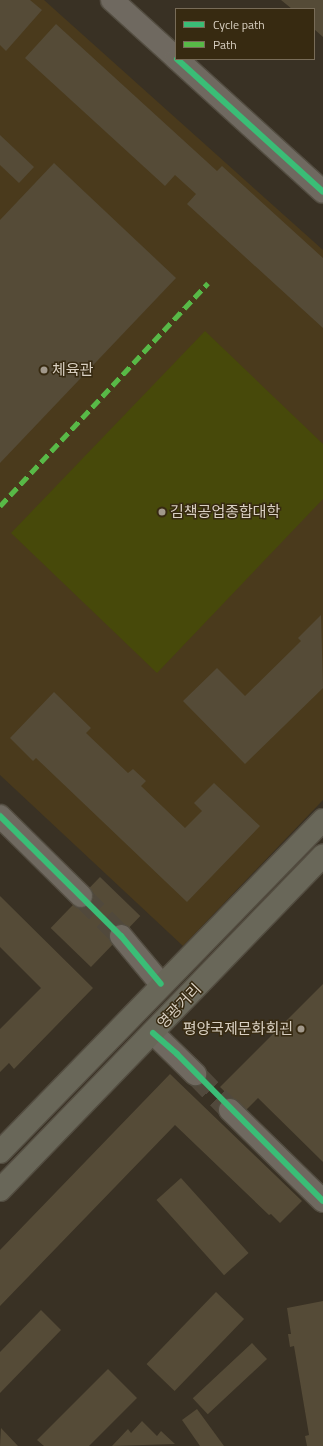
<!DOCTYPE html>
<html>
<head>
<meta charset="utf-8">
<style>
	body { margin:0 }
	#map { position:relative; width:323px; height:1446px; overflow:hidden; background:#393124; font-family:"Titillium Web","Noto Sans KR",sans-serif }
	div>[style] { position:absolute }
	[style*='--x'] { left:calc(var(--x)*1px); top:calc(var(--y)*1px); width:calc(var(--w)*1px); rotate:calc(var(--a)*1deg) }
	.built>* { inset:0; background:#4a3a1c }
	.green>* { inset:0; background:#47490a }
	.building>* { inset:0; background:#554b37; transform-origin:0 0 }
	.street-tunnel>* { height:22px; margin-top:-11px; transform-origin:0; background:repeating-linear-gradient(90deg,#51493c 0 22px,transparent 0 33px) }
	.roads { filter:drop-shadow(1px 0 #534d41) drop-shadow(-1px 0 #534d41) drop-shadow(0 1px #534d41) drop-shadow(0 -1px #534d41) }
	.street>* { height:22px; margin:-11px; padding:0 11px; transform-origin:11px; border-radius:11px; background:#6f6960 }
	.secondary>* { height:22px; margin:-11px; padding:0 11px; transform-origin:11px; border-radius:11px; background:#6f6960 }
	.primary>* { height:22px; margin:-11px; padding:0 11px; transform-origin:11px; border-radius:11px; background:#696759 }
	.quiet>* { height:5px; margin-top:-2.5px; transform-origin:0; background:repeating-linear-gradient(90deg,#58b947 0 10px,transparent 0 15px) }
	.cycleway>* { height:6px; margin:-3px; padding:0 3px; transform-origin:3px; border-radius:3px; background:#3abd76 }
	.dots>* { width:11px; height:11px; translate:-50% -50%; box-sizing:border-box; border:2px solid #372a11; border-radius:50% }
	span { translate:-50% -50%; white-space:nowrap; text-align:center; line-height:1.15; -webkit-text-stroke:3px #372a11; paint-order:stroke }
	.poi-label { font-size:15px; color:#d9d0c2 }
	.left { translate:0 -50%; text-align:left }
	.right { translate:-100% -50%; text-align:right }
	.street-label { font-size:15px; color:#d9d0c2 }
	.legend { position:absolute; left:175px; top:8px; width:140px; height:52px; box-sizing:border-box; background:#372a11; border:1px solid #786c58; margin:0; padding:5px 7px; list-style:none; font-size:12px; color:#d9d0c2 }
	.legend li { display:flex; align-items:center; gap:8px; height:20px }
	.legend b { width:20px; border:1px solid #786c58 }
</style>
</head>
<body>
<div id="map">
	<div class="built">
		<i style="clip-path:polygon(0 0,44px 0,323px 250px,323px 800px,183px 946px,0 775px)"></i>
	</div>
	<div class="green">
		<i style="clip-path:polygon(205px 331px,323px 444px,323px 499px,157px 673px,11px 533px)"></i>
	</div>
	<div class="building">
		<i style="clip-path:polygon(0 0,30px 0,42px 10px,6px 51px,0 45px)"></i>
		<i style="clip-path:polygon(281px 0,323px 0,323px 37px,314px 29px,314px 9px,292px 9px)"></i>
		<i style="clip-path:polygon(56px 24px,217px 171px,222px 166px,323px 258px,323px 328px,187px 204px,196px 194px,175px 175px,165px 186px,25px 58px)"></i>
		<i style="clip-path:polygon(0 135px,34px 167px,19px 183px,0 165px)"></i>
		<i style="clip-path:polygon(54px 163px,176px 278px,0 463px,0 220px)"></i>
		<i style="clip-path:polygon(321px 615px,323px 688px,245px 764px,183px 701px,217px 668px,245px 696px,301px 641px,298px 638px)"></i>
		<i style="clip-path:polygon(54px 692px,91px 728px,86px 733px,128px 773px,133px 769px,146px 781px,141px 786px,185px 828px,202px 811px,194px 803px,214px 783px,260px 826px,187px 902px,36px 758px,33px 761px,10px 738px)"></i>
		<i style="left:100px;top:877px;width:56px;height:71px;rotate:44deg"></i>
		<i style="clip-path:polygon(0 896px,93px 988px,14px 1069px,9px 1063px,0 1072px,0 1029px,41px 988px,0 947px)"></i>
		<i style="clip-path:polygon(323px 984px,323px 1162px,258px 1098px,245px 1111px,220px 1087px)"></i>
		<i style="clip-path:polygon(170px 1074px,302px 1201px,280px 1223px,271px 1214px,269px 1215px,175px 1125px,0 1306px,0 1250px)"></i>
		<i style="left:181px;top:1178px;width:101px;height:33px;rotate:48deg"></i>
		<i style="left:216px;top:1292px;width:39px;height:100px;rotate:44deg"></i>
		<i style="clip-path:polygon(323px 1301px,323px 1446px,307px 1446px,305px 1436px,309px 1435px,294px 1346px,290px 1347px,288px 1334px,291px 1334px,287px 1308px)"></i>
		<i style="clip-path:polygon(41px 1310px,61px 1330px,0 1393px,0 1352px)"></i>
		<i style="left:252px;top:1343px;width:22px;height:81px;rotate:47deg"></i>
		<i style="clip-path:polygon(108px 1369px,137px 1398px,89px 1446px,44px 1446px,37px 1440px)"></i>
		<i style="clip-path:polygon(197px 1409px,224px 1446px,200px 1446px,182px 1420px)"></i>
		<i style="clip-path:polygon(142px 1421px,157px 1436px,161px 1431px,175px 1444px,112px 1446px,128px 1429px,131px 1433px)"></i>
		<i style="clip-path:polygon(1px 1428px,18px 1446px,0 1446px)"></i>
	</div>
	<div class="street-tunnel">
		<i style="--x:81;--y:896;--w:57;--a:45"></i>
		<i style="--x:195;--y:1074;--w:50;--a:45.8"></i>
	</div>
	<div class="roads">
		<div class="street">
			<i style="--x:0;--y:816;--w:114;--a:44.6"></i>
			<i style="--x:121;--y:936;--w:62;--a:50.2"></i>
			<i style="--x:153;--y:1033;--w:59;--a:44.3"></i>
			<i style="--x:230;--y:1110;--w:130;--a:44.4"></i>
		</div>
		<div class="secondary">
			<i style="--x:112;--y:0;--w:86;--a:42.2"></i>
			<i style="--x:177;--y:59;--w:197;--a:42.3"></i>
		</div>
		<div class="primary">
			<i style="--x:0;--y:1152;--w:463;--a:-45.8"></i>
			<i style="--x:0;--y:1190;--w:465;--a:-46"></i>
		</div>
	</div>
	<div class="quiet">
		<i style="--x:0;--y:506;--w:305;--a:-47"></i>
	</div>
	<div class="cycleway">
		<i style="--x:177;--y:59;--w:197;--a:42.3"></i>
		<i style="--x:0;--y:816;--w:170;--a:44.8"></i>
		<i style="--x:121;--y:936;--w:62;--a:50.2"></i>
		<i style="--x:153;--y:1033;--w:32;--a:41"></i>
		<i style="--x:177;--y:1054;--w:207;--a:45.2"></i>
	</div>
	<div class="dots">
		<i style="left:44px;top:370px;background:#a1988b"></i>
		<i style="left:162px;top:512px;background:#a1988b"></i>
		<i style="left:301px;top:1029px;background:#a1988b"></i>
	</div>
	<div class="poi-label">
		<span class="left" style="left:52px;top:370px">체육관</span>
		<span class="left" style="left:170px;top:512px">김책공업종합대학</span>
		<span class="right" style="left:293px;top:1029px">평양국제문화회괸</span>
	</div>
	<div class="street-label">
		<span style="left:179px;top:1006px;rotate:-46deg">영광거리</span>
	</div>
	<ul class="legend">
	<li><b style="height:5px;background:#3abd76"></b>Cycle path</li>
	<li><b style="height:5px;background:#58b947"></b>Path</li>
	</ul>
</div>
</body>
</html>
